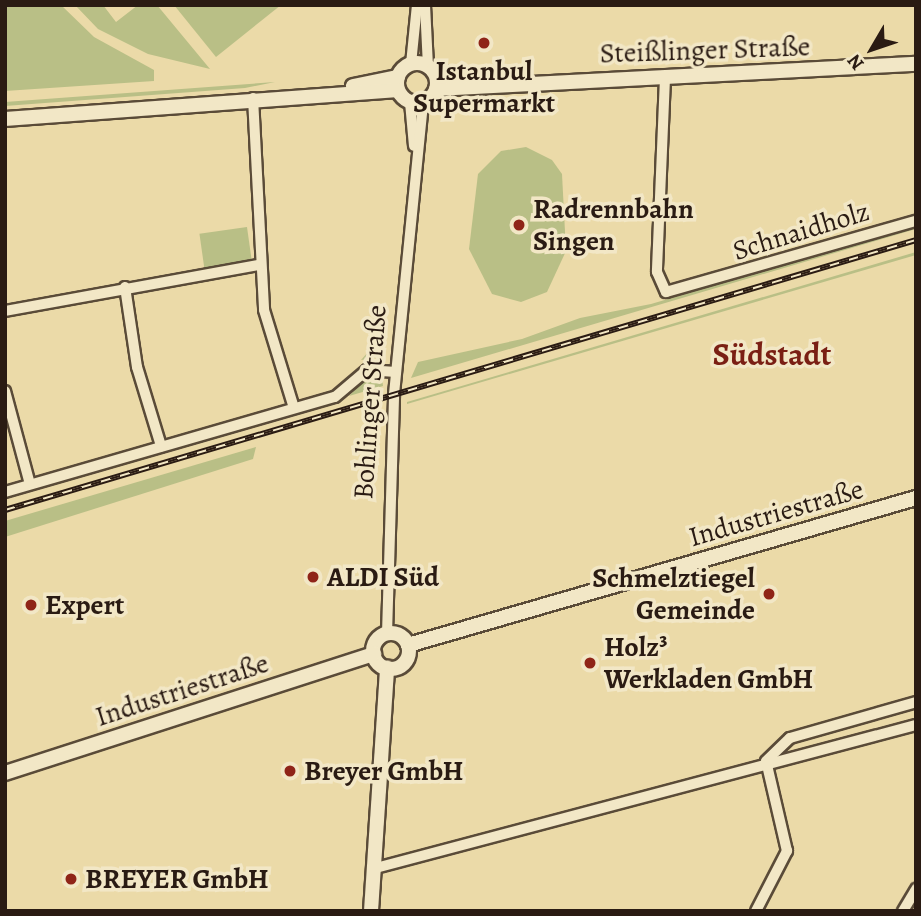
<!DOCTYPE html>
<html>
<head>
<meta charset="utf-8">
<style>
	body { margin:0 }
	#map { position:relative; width:921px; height:916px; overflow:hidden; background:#ebdaa8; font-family:Alegreya,serif }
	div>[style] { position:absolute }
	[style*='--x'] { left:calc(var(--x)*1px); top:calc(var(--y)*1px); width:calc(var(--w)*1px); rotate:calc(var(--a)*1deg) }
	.green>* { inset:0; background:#b9bf86; transform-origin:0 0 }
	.roads { filter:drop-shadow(2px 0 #5a4b38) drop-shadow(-2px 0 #5a4b38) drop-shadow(0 2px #5a4b38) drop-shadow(0 -2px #5a4b38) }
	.minor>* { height:10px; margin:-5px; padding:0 5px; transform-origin:5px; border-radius:5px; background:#f2e7c6 }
	.tertiary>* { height:14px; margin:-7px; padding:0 7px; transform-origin:7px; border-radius:7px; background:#f2e7c6 }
	.tertiary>.ring { margin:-7px; padding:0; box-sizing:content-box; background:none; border:14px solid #f2e7c6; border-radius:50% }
	.rail>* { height:6px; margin-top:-3px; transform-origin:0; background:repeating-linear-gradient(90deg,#f2e7c6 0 10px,#2a1b13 0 20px); box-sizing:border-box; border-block:2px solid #2a1b13 }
	.dots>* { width:19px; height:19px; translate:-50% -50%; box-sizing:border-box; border:4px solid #f2e7c6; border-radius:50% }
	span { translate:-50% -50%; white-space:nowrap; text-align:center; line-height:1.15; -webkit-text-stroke:7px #f2e7c6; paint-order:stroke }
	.street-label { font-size:28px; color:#2a1b13 }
	.poi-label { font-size:28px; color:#2a1b13; font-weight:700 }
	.left { translate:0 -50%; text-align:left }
	.right { translate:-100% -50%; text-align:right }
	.quarter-label { font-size:32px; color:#7a1f14; font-weight:700 }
	.frame { position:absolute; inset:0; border:7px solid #2a1b13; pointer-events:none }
	.north { position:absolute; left:837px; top:14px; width:70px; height:70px; -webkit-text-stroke:5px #f2e7c6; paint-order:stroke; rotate:231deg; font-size:19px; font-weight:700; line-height:28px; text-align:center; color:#2a1b13 }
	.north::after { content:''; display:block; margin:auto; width:24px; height:32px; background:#2a1b13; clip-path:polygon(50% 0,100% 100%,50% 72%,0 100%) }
</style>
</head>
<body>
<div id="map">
	<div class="green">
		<i style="clip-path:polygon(5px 5px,61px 5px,94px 37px,154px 70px,154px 81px,5px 91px)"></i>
		<i style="clip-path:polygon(75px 5px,103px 5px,116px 22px,138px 5px,157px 5px,210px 69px,148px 54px,98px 29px)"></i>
		<i style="clip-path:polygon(174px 5px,281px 5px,216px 57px)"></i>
		<i style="clip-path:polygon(275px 82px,245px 88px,5px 106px,5px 102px)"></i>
		<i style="clip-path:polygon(526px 147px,552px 160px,562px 174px,566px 251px,547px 292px,521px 302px,492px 294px,469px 249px,478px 174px,501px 151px)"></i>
		<i style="clip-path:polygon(916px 226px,916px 229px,411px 378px,418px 362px,522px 339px,580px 318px,651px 304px)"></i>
		<i style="left:247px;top:227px;width:37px;height:48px;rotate:82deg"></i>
		<i style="clip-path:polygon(916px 252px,916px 255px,407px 404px,407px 402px)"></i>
		<i style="clip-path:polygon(386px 332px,381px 357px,361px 360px)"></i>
		<i style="clip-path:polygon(370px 374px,382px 378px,383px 386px,349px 396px)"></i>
		<i style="clip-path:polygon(256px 447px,253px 459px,5px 537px,5px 521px)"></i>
	</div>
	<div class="roads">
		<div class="minor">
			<i style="--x:425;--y:5;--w:62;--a:87.2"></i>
			<i style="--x:411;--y:64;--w:59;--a:-84.2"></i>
			<i style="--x:665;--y:78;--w:194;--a:92.4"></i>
			<i style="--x:657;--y:272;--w:22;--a:66"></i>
			<i style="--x:666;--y:292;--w:260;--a:-15.9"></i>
			<i style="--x:253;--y:98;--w:212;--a:87"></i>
			<i style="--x:264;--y:310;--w:102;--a:73"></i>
			<i style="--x:410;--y:102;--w:44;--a:84.8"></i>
			<i style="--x:125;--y:287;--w:81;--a:81.5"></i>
			<i style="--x:137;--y:367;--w:83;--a:73.1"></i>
			<i style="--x:5;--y:311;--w:258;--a:-10.3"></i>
			<i style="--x:5;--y:391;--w:96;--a:75"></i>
			<i style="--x:5;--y:492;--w:343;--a:-16.1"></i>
			<i style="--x:335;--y:397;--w:42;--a:-40.2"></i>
			<i style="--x:367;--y:370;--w:29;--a:4"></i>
			<i style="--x:387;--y:634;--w:240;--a:-88.3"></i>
			<i style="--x:394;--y:394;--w:293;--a:-84.3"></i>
			<i style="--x:766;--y:761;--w:33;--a:-44"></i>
			<i style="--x:790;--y:738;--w:131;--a:-15.9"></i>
			<i style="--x:372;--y:869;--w:563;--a:-14.83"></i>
			<i style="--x:756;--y:911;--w:68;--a:-62.7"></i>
			<i style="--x:787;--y:851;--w:92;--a:-103.1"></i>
			<i style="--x:903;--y:911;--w:26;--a:-59"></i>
		</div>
		<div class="tertiary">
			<i class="ring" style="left:397px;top:63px;width:26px;height:26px"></i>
			<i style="--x:433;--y:71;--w:46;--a:10.1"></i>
			<i style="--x:353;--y:86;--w:46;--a:-11.3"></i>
			<i style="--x:436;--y:89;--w:481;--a:-3"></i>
			<i style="--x:5;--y:119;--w:394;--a:-4.2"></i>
			<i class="ring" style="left:373px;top:633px;width:22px;height:22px"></i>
			<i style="--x:408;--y:645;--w:529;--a:-16.14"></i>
			<i style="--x:5;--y:773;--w:388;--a:-17.9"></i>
			<i style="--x:371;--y:911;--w:244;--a:-86.2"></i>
		</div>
	</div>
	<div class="rail">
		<i style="--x:5;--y:510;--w:950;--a:-16.51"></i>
	</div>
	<div class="dots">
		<i style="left:484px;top:43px;background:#8f2418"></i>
		<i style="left:519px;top:225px;background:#8f2418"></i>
		<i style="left:313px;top:577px;background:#8f2418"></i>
		<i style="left:769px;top:594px;background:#8f2418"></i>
		<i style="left:31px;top:605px;background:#8f2418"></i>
		<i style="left:590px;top:663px;background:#8f2418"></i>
		<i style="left:290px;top:771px;background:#8f2418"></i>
		<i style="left:71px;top:879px;background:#8f2418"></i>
	</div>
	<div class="street-label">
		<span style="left:705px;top:50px;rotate:-2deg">Steißlinger Straße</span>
		<span style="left:801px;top:231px;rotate:-17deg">Schnaidholz</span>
		<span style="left:370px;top:402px;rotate:-86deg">Bohlinger Straße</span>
		<span style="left:776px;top:513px;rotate:-16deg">Industriestraße</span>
		<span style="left:182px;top:690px;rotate:-18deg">Industriestraße</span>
	</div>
	<div class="poi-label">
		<span style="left:484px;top:87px">Istanbul<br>Supermarkt</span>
		<span class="left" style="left:533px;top:225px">Radrennbahn<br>Singen</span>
		<span class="left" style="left:327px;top:577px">ALDI Süd</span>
		<span class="right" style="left:755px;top:594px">Schmelztiegel<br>Gemeinde</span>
		<span class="left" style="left:45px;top:605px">Expert</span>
		<span class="left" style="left:604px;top:663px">Holz³<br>Werkladen GmbH</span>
		<span class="left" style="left:304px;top:771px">Breyer GmbH</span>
		<span class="left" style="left:85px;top:879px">BREYER GmbH</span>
	</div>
	<div class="quarter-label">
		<span style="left:772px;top:354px">Südstadt</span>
	</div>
	<div class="frame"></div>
	<div class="north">N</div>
</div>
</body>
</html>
